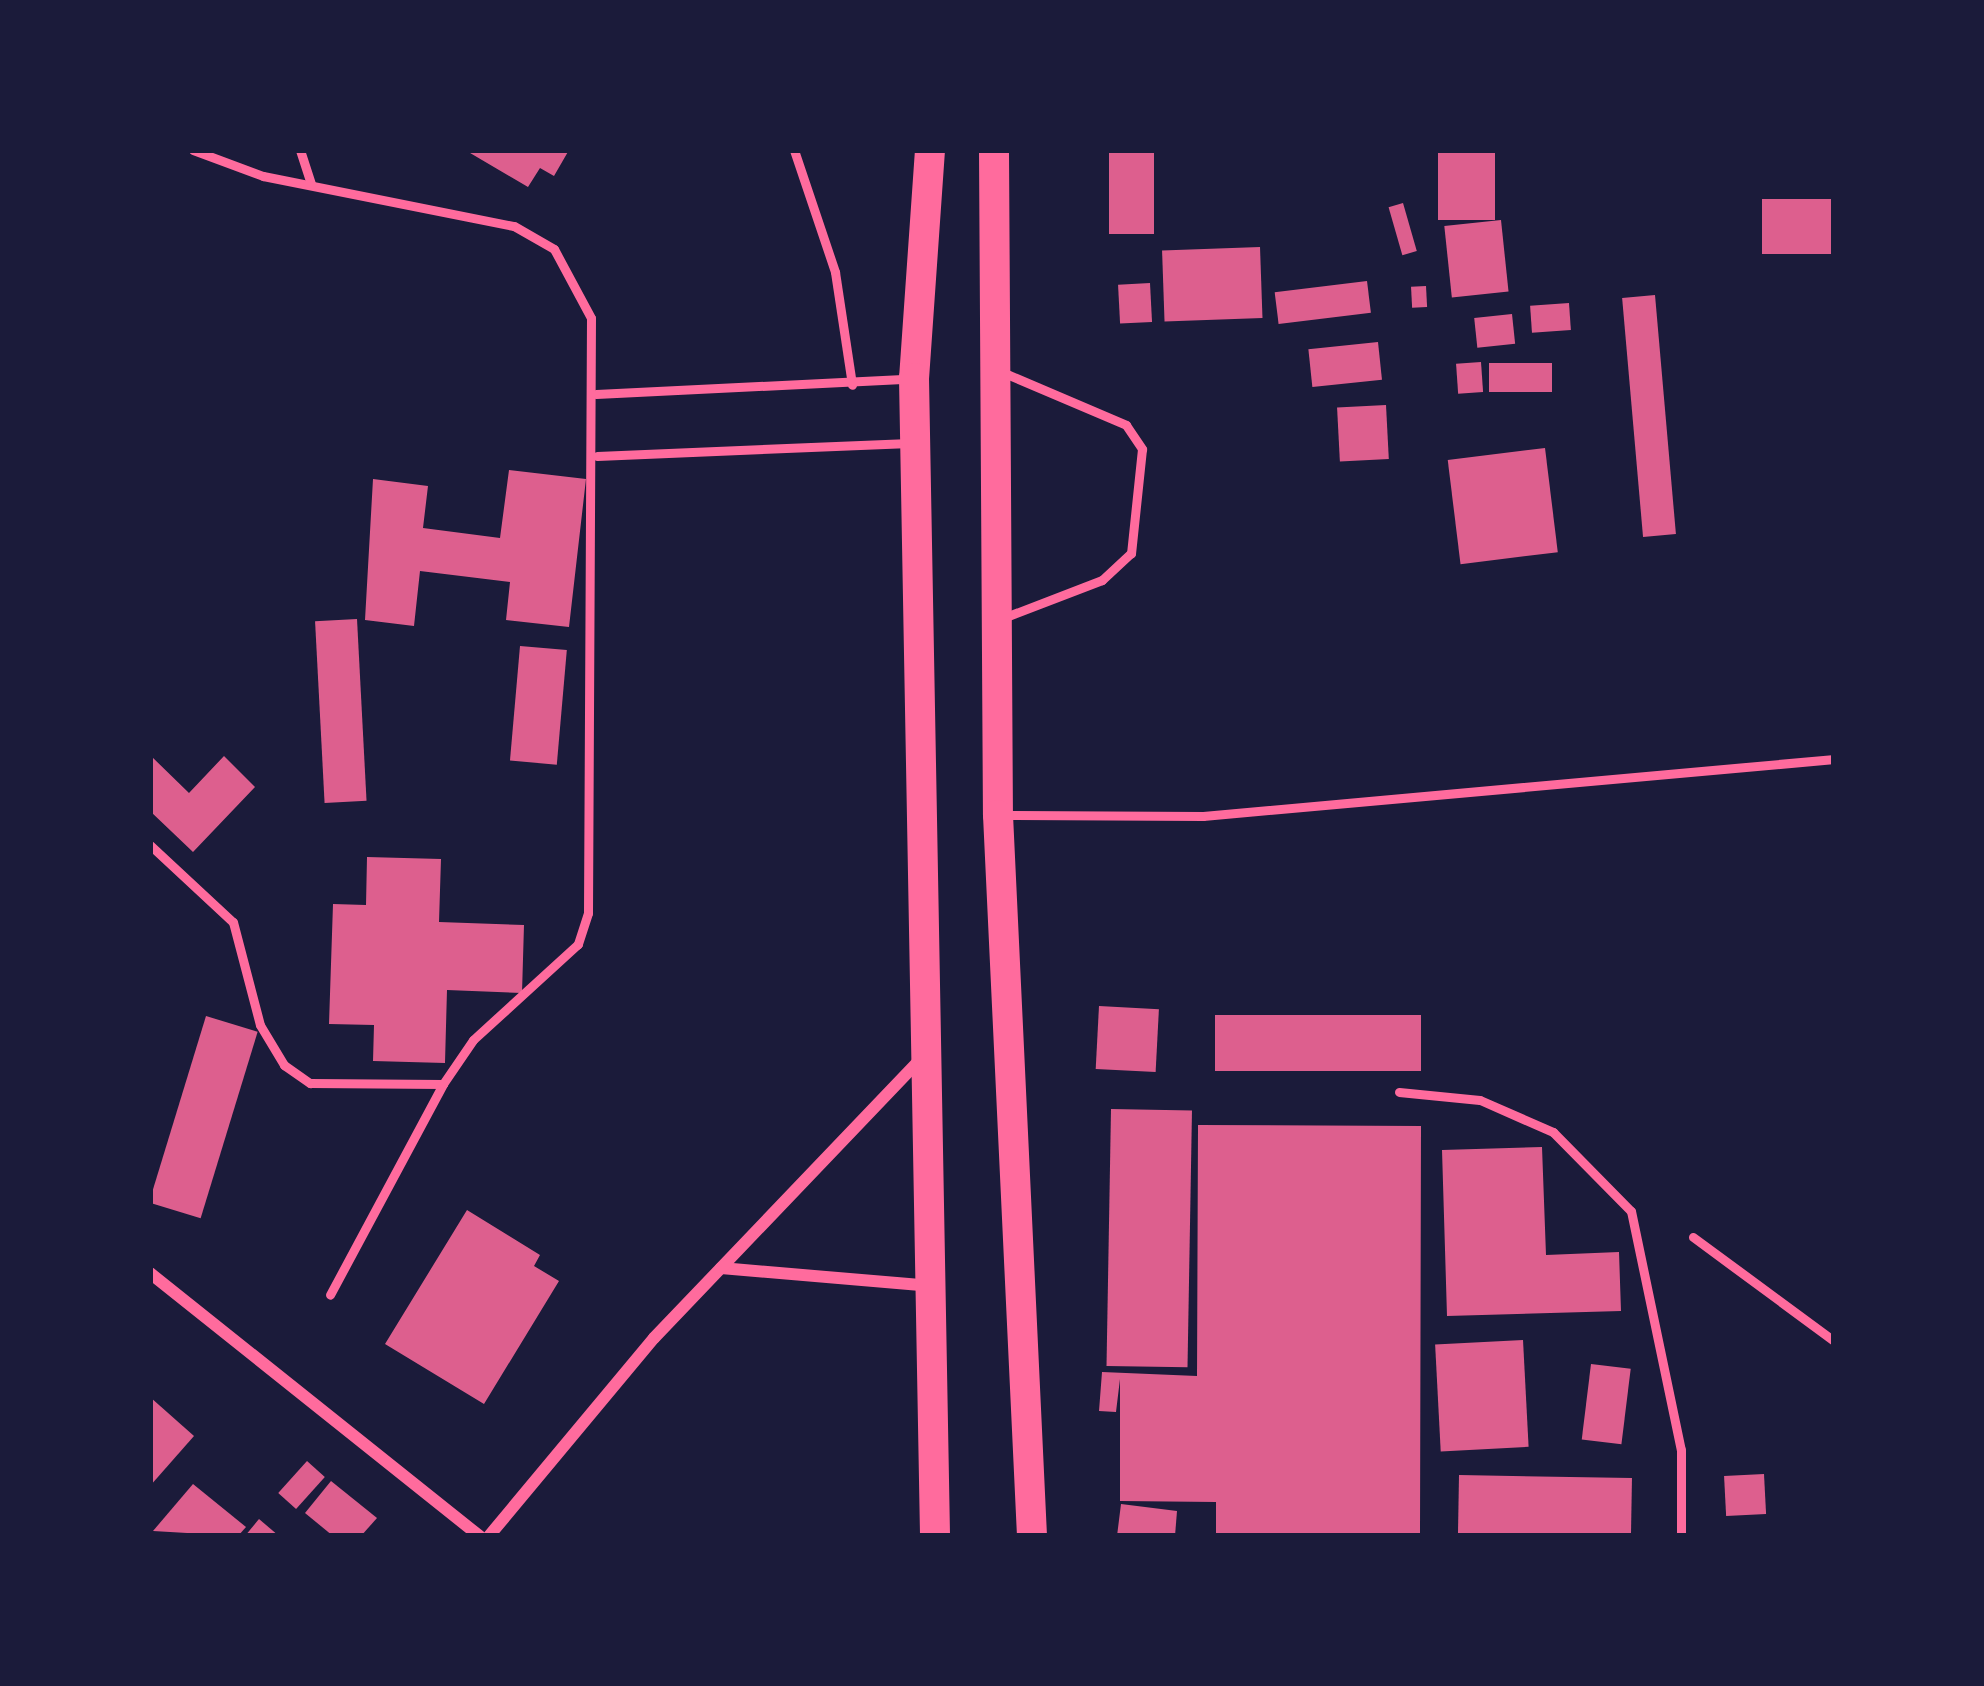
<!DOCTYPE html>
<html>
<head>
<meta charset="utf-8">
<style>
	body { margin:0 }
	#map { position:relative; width:1984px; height:1686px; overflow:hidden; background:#1b1b3a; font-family:"Space Grotesk",sans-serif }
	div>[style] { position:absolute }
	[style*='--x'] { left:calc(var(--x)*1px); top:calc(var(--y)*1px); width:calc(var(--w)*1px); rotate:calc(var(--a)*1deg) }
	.building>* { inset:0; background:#dd5f8e; transform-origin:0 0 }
	.service>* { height:9px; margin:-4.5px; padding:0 4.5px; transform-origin:4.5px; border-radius:4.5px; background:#ff6b9d }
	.minor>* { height:12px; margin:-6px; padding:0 6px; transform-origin:6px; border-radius:6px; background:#ff6b9d }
	.trunk>* { height:30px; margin:-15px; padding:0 15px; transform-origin:15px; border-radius:15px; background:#ff6b9d }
	span { translate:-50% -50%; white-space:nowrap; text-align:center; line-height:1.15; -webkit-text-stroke:9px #1b1b3a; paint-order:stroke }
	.frame { position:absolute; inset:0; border:153px solid #1b1b3a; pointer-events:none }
</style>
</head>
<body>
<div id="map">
	<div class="building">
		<i style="clip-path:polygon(465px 150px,569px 150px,554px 176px,540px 168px,528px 187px)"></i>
		<i style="left:1109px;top:150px;width:45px;height:84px"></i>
		<i style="left:1438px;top:150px;width:57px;height:70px"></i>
		<i style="left:1834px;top:199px;width:55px;height:72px;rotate:90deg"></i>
		<i style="left:1403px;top:203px;width:50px;height:15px;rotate:74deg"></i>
		<i style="left:1501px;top:220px;width:72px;height:57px;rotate:84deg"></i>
		<i style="left:1260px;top:247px;width:71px;height:98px;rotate:88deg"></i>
		<i style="left:1367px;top:281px;width:32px;height:93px;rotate:83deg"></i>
		<i style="left:1150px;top:283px;width:39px;height:32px;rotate:87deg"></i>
		<i style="left:1426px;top:286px;width:21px;height:15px;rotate:87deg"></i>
		<i style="left:1655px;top:295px;width:240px;height:33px;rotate:85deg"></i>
		<i style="left:1569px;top:303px;width:27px;height:39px;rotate:86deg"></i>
		<i style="left:1512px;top:314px;width:30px;height:38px;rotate:84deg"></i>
		<i style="left:1378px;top:342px;width:38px;height:70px;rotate:84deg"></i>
		<i style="left:1481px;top:362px;width:30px;height:25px;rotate:86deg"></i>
		<i style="left:1489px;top:363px;width:63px;height:29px"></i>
		<i style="left:1386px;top:405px;width:54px;height:49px;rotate:87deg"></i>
		<i style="left:1545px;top:448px;width:105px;height:98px;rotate:83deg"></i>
		<i style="clip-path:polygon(509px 470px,586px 479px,569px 627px,506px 620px,510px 582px,420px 571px,414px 626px,365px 620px,373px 479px,428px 486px,423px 528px,500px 538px)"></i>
		<i style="left:357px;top:619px;width:182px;height:42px;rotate:87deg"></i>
		<i style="left:520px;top:646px;width:47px;height:115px;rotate:5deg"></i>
		<i style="clip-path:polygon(150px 755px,189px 793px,224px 756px,255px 787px,193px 852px,150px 811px)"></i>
		<i style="clip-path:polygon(367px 857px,441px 859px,439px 922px,524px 925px,522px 993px,447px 990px,445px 1063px,373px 1061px,374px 1025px,329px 1024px,333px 904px,366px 905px)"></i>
		<i style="left:1099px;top:1006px;width:60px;height:63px;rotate:3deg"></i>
		<i style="left:1421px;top:1015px;width:56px;height:206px;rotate:90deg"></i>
		<i style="left:206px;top:1016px;width:54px;height:195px;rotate:17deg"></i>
		<i style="left:1111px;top:1109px;width:81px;height:257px;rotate:1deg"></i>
		<i style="clip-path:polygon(1198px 1125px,1421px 1126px,1420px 1536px,1216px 1536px,1216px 1502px,1120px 1501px,1120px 1379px,1116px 1412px,1099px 1411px,1102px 1372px,1197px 1376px)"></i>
		<i style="clip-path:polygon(1542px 1147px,1546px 1255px,1619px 1252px,1621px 1311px,1447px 1316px,1442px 1150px)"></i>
		<i style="clip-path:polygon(467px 1210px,540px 1255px,534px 1266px,559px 1281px,484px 1404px,385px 1344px)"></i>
		<i style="left:1523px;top:1340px;width:107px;height:88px;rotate:87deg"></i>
		<i style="left:1591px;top:1364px;width:40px;height:76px;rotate:7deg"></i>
		<i style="clip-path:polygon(150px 1397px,194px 1436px,150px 1486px)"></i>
		<i style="left:307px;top:1461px;width:24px;height:43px;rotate:42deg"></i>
		<i style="left:1764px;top:1474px;width:40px;height:40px;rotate:87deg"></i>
		<i style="left:1459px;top:1475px;width:173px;height:61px;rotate:1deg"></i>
		<i style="clip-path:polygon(331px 1481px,377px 1518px,361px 1536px,333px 1536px,305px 1513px)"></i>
		<i style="clip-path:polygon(193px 1484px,246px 1527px,238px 1536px,153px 1531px)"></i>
		<i style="clip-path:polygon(1121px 1504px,1177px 1511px,1175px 1536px,1117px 1536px)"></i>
		<i style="clip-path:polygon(259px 1519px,279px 1536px,245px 1536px)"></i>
	</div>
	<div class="service">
		<i style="--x:193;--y:150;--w:75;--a:20.4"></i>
		<i style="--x:263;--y:176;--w:256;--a:11.3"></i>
		<i style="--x:514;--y:226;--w:46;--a:29.9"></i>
		<i style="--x:554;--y:249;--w:78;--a:61.8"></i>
		<i style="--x:591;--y:318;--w:595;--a:90.29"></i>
		<i style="--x:588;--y:913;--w:33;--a:108"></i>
		<i style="--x:578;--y:944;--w:142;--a:137.6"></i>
		<i style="--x:473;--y:1040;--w:53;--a:124.3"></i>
		<i style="--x:443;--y:1084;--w:239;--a:118.2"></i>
		<i style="--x:300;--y:150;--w:36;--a:72"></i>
		<i style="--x:794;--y:150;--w:129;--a:71.4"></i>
		<i style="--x:835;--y:272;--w:114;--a:81.4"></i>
		<i style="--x:1002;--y:372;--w:135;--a:23.1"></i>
		<i style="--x:1126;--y:425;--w:29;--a:56"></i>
		<i style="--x:1142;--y:449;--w:105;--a:96"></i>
		<i style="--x:1131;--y:553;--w:40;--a:137"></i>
		<i style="--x:1102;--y:580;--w:106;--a:159"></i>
		<i style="--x:596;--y:394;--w:312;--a:-2.8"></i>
		<i style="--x:597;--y:456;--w:313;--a:-2.4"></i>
		<i style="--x:1004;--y:815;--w:199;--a:0.3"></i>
		<i style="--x:1203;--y:816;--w:634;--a:-5.16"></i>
		<i style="--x:150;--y:845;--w:113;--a:42.9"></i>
		<i style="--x:233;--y:922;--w:106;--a:75.3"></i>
		<i style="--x:260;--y:1025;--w:47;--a:59"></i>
		<i style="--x:284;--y:1065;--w:32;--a:35"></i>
		<i style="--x:310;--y:1083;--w:133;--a:0.4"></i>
		<i style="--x:1399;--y:1092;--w:81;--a:5.6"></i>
		<i style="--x:1480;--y:1100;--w:80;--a:23.7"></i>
		<i style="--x:1553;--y:1132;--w:111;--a:45.4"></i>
		<i style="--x:1631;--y:1211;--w:244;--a:78.2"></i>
		<i style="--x:1681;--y:1450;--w:86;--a:90"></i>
		<i style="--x:1693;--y:1237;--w:175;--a:36.4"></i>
	</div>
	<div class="minor">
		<i style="--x:721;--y:1268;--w:209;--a:4.9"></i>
		<i style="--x:150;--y:1273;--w:422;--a:38.6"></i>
		<i style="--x:489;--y:1536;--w:258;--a:-50.2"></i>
		<i style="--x:654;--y:1338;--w:383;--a:-46.3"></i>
	</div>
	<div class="trunk">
		<i style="--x:930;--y:150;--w:229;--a:94"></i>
		<i style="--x:914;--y:378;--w:1158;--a:88.96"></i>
		<i style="--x:994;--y:150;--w:665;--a:89.66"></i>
		<i style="--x:998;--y:815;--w:722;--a:87.3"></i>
	</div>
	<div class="frame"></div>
</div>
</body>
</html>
